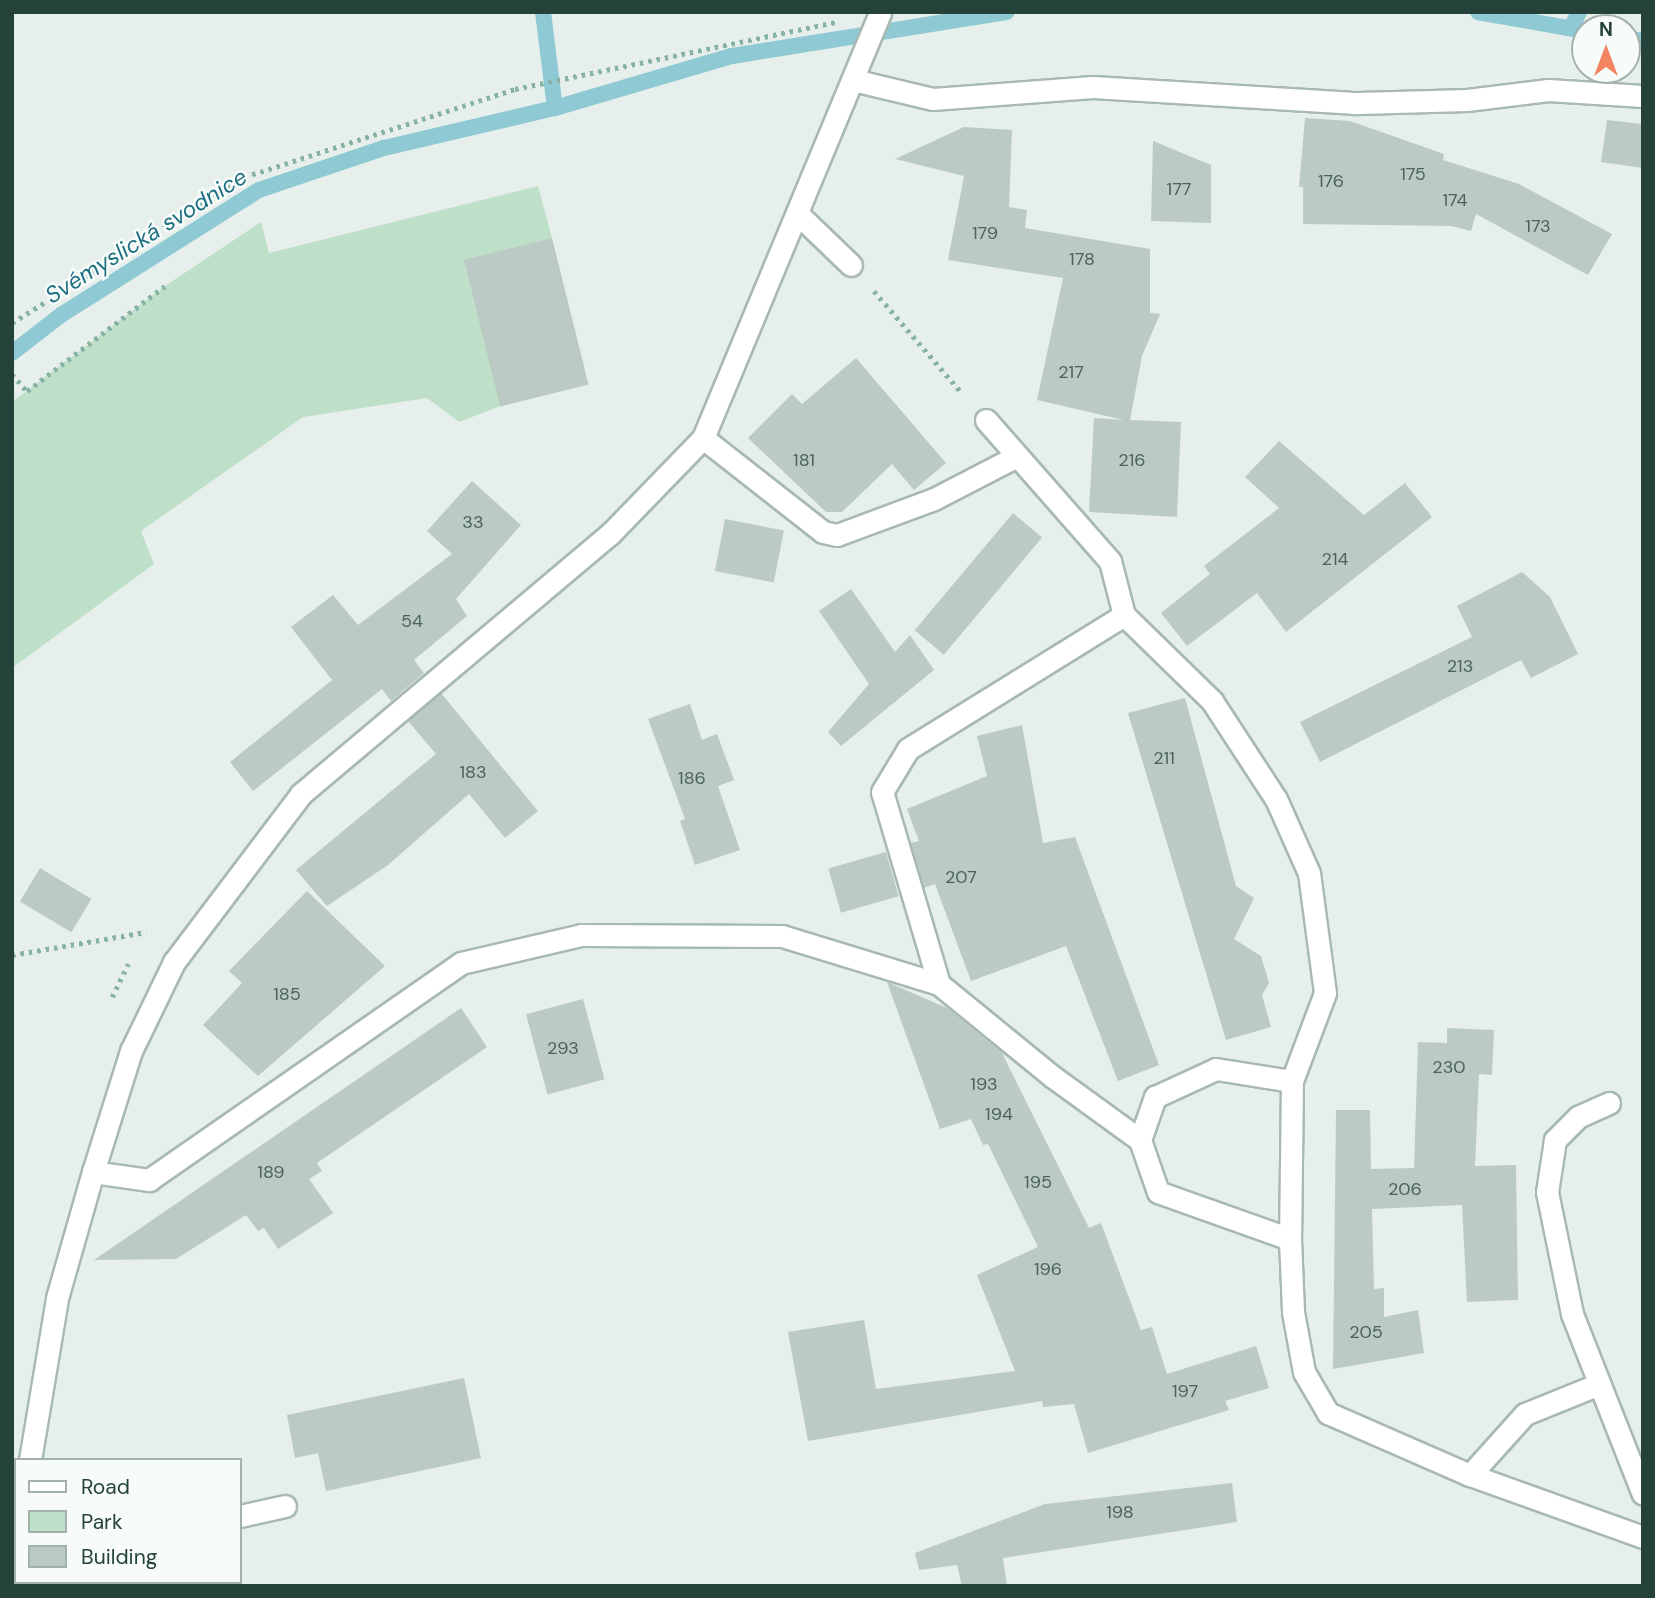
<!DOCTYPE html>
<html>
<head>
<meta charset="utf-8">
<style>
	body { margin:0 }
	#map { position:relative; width:1655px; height:1598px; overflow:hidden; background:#e6efeb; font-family:"DM Sans",sans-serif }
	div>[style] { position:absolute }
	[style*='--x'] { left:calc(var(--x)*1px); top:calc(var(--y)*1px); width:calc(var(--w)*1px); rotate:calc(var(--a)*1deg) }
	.green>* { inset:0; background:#bfe0c8 }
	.stream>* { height:16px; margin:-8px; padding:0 8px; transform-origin:8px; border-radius:8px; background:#8ec9d4 }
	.building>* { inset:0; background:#bbcac4; transform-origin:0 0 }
	.path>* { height:4.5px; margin-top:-2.25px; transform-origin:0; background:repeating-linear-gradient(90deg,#86b3a5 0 3.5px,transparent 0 8.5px) }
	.roads { filter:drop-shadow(2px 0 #a8b8b2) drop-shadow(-2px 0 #a8b8b2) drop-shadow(0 2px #a8b8b2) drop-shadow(0 -2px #a8b8b2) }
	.lane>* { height:21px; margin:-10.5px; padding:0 10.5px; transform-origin:10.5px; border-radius:10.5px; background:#fff }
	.street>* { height:21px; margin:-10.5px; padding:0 10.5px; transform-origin:10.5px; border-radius:10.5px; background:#fff }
	.secondary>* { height:21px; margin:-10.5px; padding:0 10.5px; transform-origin:10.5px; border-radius:10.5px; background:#fff }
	span { translate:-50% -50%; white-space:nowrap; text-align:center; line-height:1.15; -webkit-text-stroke:5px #f7fbf9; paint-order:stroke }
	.number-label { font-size:18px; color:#4a645c }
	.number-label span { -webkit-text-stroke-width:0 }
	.water-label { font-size:23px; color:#1c6f80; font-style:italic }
	.frame { position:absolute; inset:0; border:14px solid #24423a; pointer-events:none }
	.legend { position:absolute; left:14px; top:1458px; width:228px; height:126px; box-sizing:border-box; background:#f7fbf9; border:2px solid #a3b1ad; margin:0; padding:9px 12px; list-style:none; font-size:21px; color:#24423a }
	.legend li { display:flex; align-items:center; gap:14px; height:35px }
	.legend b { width:35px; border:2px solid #a3b1ad }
	.north { position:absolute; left:1571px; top:14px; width:70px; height:70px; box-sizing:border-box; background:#f7fbf9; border:2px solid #a3b1ad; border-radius:50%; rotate:0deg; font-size:19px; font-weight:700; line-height:28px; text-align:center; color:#24423a }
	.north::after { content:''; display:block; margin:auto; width:24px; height:32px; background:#f4845f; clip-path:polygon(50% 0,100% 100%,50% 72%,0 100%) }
</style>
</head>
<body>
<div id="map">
	<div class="green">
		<i style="clip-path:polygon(538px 186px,552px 238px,464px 262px,501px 406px,459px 422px,427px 398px,303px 417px,141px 531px,154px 564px,12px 668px,12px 402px,165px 286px,261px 222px,269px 253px)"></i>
	</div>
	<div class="stream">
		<i style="--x:543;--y:12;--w:97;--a:82.9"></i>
		<i style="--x:555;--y:108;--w:184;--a:-16.4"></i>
		<i style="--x:732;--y:56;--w:278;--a:-9.1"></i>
		<i style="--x:1478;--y:12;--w:109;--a:10.1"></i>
		<i style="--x:1571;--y:28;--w:18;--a:-63"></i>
		<i style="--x:1627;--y:38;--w:16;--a:11"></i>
		<i style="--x:12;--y:353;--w:62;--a:-37.8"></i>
		<i style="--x:61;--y:315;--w:234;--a:-32.3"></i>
		<i style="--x:259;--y:190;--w:132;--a:-18.6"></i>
		<i style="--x:384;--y:148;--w:176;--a:-13.2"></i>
	</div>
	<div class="building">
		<i style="clip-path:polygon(1305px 118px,1350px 121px,1444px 154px,1443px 160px,1519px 184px,1612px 234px,1588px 275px,1476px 214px,1471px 231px,1451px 226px,1303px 224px,1303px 187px,1299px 187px)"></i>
		<i style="clip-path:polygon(1607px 120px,1643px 124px,1643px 168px,1601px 162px)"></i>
		<i style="clip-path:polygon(964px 127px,1012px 130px,1009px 207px,1027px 210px,1025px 228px,1150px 249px,1150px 313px,1160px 314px,1142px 356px,1130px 420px,1181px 422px,1177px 517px,1089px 512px,1094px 418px,1124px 420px,1037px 400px,1063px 278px,948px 260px,964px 176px,895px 159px)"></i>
		<i style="clip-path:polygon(1153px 141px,1211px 165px,1211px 223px,1151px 221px)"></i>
		<i style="left:552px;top:238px;width:151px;height:91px;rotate:76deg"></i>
		<i style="clip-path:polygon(856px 358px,946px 463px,914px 490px,892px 464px,842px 512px,826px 512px,748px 438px,792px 394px,802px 404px)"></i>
		<i style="clip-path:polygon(1279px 441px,1364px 515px,1405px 483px,1432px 517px,1286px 632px,1257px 593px,1187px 646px,1161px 613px,1210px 574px,1204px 566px,1279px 508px,1245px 477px)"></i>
		<i style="clip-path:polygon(472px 481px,521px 525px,456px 599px,467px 616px,414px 660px,424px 673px,391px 701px,382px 689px,253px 791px,230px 762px,332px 680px,291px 627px,333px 595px,358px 625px,452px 554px,427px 531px)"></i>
		<i style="left:1013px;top:513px;width:38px;height:153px;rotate:40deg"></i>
		<i style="left:725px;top:519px;width:60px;height:53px;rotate:11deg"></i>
		<i style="clip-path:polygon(1522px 572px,1550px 597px,1578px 654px,1531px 678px,1521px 660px,1320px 762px,1300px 722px,1472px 637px,1457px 606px)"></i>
		<i style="clip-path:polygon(851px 589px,895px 652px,910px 635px,934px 670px,841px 746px,828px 732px,869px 684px,819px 611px)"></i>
		<i style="clip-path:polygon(441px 693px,538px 811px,505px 838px,469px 794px,388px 865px,327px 906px,296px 870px,436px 754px,408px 721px)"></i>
		<i style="clip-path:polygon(1185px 698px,1236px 886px,1254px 898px,1234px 939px,1261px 956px,1269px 983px,1262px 995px,1271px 1027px,1226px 1040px,1128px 713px)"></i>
		<i style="clip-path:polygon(690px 704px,702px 740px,717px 734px,734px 780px,718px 786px,740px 850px,695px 865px,680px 821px,685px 819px,648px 719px)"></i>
		<i style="clip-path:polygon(1022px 725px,1043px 843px,1075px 837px,1159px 1065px,1118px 1081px,1066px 946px,971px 981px,935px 884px,924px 888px,911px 843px,919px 841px,907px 809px,987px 776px,977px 736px)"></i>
		<i style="left:886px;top:852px;width:46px;height:60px;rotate:74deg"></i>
		<i style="left:40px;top:868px;width:60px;height:39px;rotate:31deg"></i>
		<i style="clip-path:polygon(307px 891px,385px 966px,258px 1076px,203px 1025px,242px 983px,229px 971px)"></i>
		<i style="clip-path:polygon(887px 982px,947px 1008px,1002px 1053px,1089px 1228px,1101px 1223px,1141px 1330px,1152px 1327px,1167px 1374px,1256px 1346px,1269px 1388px,1225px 1401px,1229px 1410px,1088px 1453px,1074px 1404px,1043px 1407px,1042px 1401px,808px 1441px,788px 1332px,864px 1320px,876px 1389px,1015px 1371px,977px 1275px,1038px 1247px,988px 1144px,983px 1145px,971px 1119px,940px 1129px)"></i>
		<i style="left:583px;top:999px;width:83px;height:59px;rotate:75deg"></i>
		<i style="clip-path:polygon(461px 1008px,487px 1047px,317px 1163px,322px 1171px,309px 1179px,333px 1213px,278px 1249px,264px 1228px,258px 1231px,246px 1215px,176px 1259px,94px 1260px)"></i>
		<i style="clip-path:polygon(1447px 1028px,1494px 1030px,1492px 1075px,1479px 1074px,1475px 1166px,1516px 1165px,1518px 1300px,1467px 1302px,1462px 1205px,1372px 1209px,1374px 1289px,1384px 1288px,1384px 1317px,1418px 1310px,1424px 1353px,1333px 1369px,1336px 1110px,1370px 1110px,1371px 1169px,1414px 1168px,1418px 1042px,1447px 1043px)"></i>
		<i style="clip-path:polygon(464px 1378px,481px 1458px,326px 1491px,318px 1453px,295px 1458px,287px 1415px)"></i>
		<i style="clip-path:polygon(1232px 1483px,1237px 1522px,1003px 1558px,1007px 1586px,962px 1586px,957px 1565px,919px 1570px,915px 1553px,1045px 1504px)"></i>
	</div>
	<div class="path">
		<i style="--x:874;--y:291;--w:135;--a:49.2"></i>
		<i style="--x:12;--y:323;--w:274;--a:-32.2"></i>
		<i style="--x:244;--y:177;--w:285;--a:-18"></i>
		<i style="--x:515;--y:89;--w:327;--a:-11.8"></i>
		<i style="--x:12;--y:374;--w:23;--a:49"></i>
		<i style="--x:27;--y:391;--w:173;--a:-37.3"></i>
		<i style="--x:12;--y:955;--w:136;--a:-9.7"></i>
		<i style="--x:112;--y:997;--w:37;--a:-64"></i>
	</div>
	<div class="roads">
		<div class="lane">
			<i style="--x:240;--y:1516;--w:46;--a:-12.5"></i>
		</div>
		<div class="street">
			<i style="--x:853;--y:80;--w:82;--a:13.4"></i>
			<i style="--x:933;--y:99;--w:160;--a:-4.3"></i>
			<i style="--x:1093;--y:87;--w:265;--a:3.5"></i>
			<i style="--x:1358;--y:103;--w:109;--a:-1.6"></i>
			<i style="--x:1467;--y:100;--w:82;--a:-7"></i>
			<i style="--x:1548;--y:90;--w:95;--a:3.6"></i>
			<i style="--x:799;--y:215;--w:72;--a:43.9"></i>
			<i style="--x:986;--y:420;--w:188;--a:48.7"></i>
			<i style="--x:1110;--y:561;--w:56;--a:75.5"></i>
			<i style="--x:1124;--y:615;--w:123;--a:44.3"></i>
			<i style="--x:1212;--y:701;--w:117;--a:56.9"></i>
			<i style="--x:1276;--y:799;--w:81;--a:66"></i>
			<i style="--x:1309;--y:873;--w:121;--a:82.4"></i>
			<i style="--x:1325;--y:993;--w:94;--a:110.6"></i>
			<i style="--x:1292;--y:1081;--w:158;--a:90.7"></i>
			<i style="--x:1290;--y:1239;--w:73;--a:87.6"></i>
			<i style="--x:1293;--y:1312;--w:61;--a:79.6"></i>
			<i style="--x:1304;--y:1372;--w:48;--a:59.7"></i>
			<i style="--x:1328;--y:1413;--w:155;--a:23.6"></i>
			<i style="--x:1470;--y:1475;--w:184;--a:19.7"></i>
			<i style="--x:703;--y:438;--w:152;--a:38.1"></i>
			<i style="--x:823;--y:532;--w:14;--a:12"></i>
			<i style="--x:837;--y:535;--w:103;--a:-20.4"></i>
			<i style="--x:934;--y:499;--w:93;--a:-27.4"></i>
			<i style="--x:939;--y:984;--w:200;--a:-106.5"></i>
			<i style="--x:882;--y:792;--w:50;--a:-58.8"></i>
			<i style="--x:908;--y:749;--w:254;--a:-31.8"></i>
			<i style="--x:1609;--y:1103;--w:34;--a:156"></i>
			<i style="--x:1578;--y:1117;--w:33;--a:135"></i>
			<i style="--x:1555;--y:1140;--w:53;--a:98.7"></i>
			<i style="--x:1547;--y:1192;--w:125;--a:78.4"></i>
			<i style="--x:1572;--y:1314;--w:193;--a:68.5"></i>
			<i style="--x:93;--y:1172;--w:57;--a:8.1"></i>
			<i style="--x:149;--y:1180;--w:380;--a:-34.8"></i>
			<i style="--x:461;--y:963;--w:123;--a:-13.1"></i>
			<i style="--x:581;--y:935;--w:201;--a:0.3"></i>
			<i style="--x:782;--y:936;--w:164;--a:17"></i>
			<i style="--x:939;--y:984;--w:147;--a:39.2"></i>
			<i style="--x:1053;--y:1077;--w:107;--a:35.9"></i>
			<i style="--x:1290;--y:1239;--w:140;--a:-160.4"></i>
			<i style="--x:1158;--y:1192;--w:55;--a:-109.1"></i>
			<i style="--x:1140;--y:1140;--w:46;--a:-70.8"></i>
			<i style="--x:1155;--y:1097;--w:67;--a:-24.7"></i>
			<i style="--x:1216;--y:1069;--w:77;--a:9"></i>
			<i style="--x:1470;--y:1475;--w:82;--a:-48"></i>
			<i style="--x:1525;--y:1414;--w:80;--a:-22.1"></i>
		</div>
		<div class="secondary">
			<i style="--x:30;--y:1460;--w:164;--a:-80.5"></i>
			<i style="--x:57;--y:1298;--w:131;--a:-74.1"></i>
			<i style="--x:93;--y:1172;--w:127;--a:-72.6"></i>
			<i style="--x:131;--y:1051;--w:99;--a:-64.2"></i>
			<i style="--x:174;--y:962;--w:211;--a:-52.9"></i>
			<i style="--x:301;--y:794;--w:404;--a:-40.1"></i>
			<i style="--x:610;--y:534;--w:134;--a:-45.9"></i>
			<i style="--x:703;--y:438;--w:461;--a:-67.4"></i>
			<i style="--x:22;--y:1586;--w:4;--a:-90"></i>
		</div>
	</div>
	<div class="number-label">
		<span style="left:1413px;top:174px">175</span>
		<span style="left:1331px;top:181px">176</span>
		<span style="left:1179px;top:189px">177</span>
		<span style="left:1455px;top:200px">174</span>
		<span style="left:1538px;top:226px">173</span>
		<span style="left:985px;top:233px">179</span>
		<span style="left:1082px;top:259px">178</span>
		<span style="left:1071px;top:372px">217</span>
		<span style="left:804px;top:460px">181</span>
		<span style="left:1132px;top:460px">216</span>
		<span style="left:473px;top:522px">33</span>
		<span style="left:1335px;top:559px">214</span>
		<span style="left:412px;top:621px">54</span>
		<span style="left:1460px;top:666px">213</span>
		<span style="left:1164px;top:758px">211</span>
		<span style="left:473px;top:772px">183</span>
		<span style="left:692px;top:778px">186</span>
		<span style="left:961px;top:877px">207</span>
		<span style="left:287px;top:994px">185</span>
		<span style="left:563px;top:1048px">293</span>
		<span style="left:1449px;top:1067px">230</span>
		<span style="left:984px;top:1084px">193</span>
		<span style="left:999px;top:1114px">194</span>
		<span style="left:271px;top:1172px">189</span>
		<span style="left:1038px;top:1182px">195</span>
		<span style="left:1405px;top:1189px">206</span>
		<span style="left:1048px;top:1269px">196</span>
		<span style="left:1366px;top:1332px">205</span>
		<span style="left:1185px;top:1391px">197</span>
		<span style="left:1120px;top:1512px">198</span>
	</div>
	<div class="water-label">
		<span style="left:146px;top:236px;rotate:-32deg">Svémyslická svodnice</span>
	</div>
	<div class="frame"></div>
	<ul class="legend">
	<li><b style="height:9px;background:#fff"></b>Road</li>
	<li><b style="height:19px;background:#bfe0c8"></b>Park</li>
	<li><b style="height:19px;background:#bbcac4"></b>Building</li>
	</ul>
	<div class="north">N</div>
</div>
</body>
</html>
